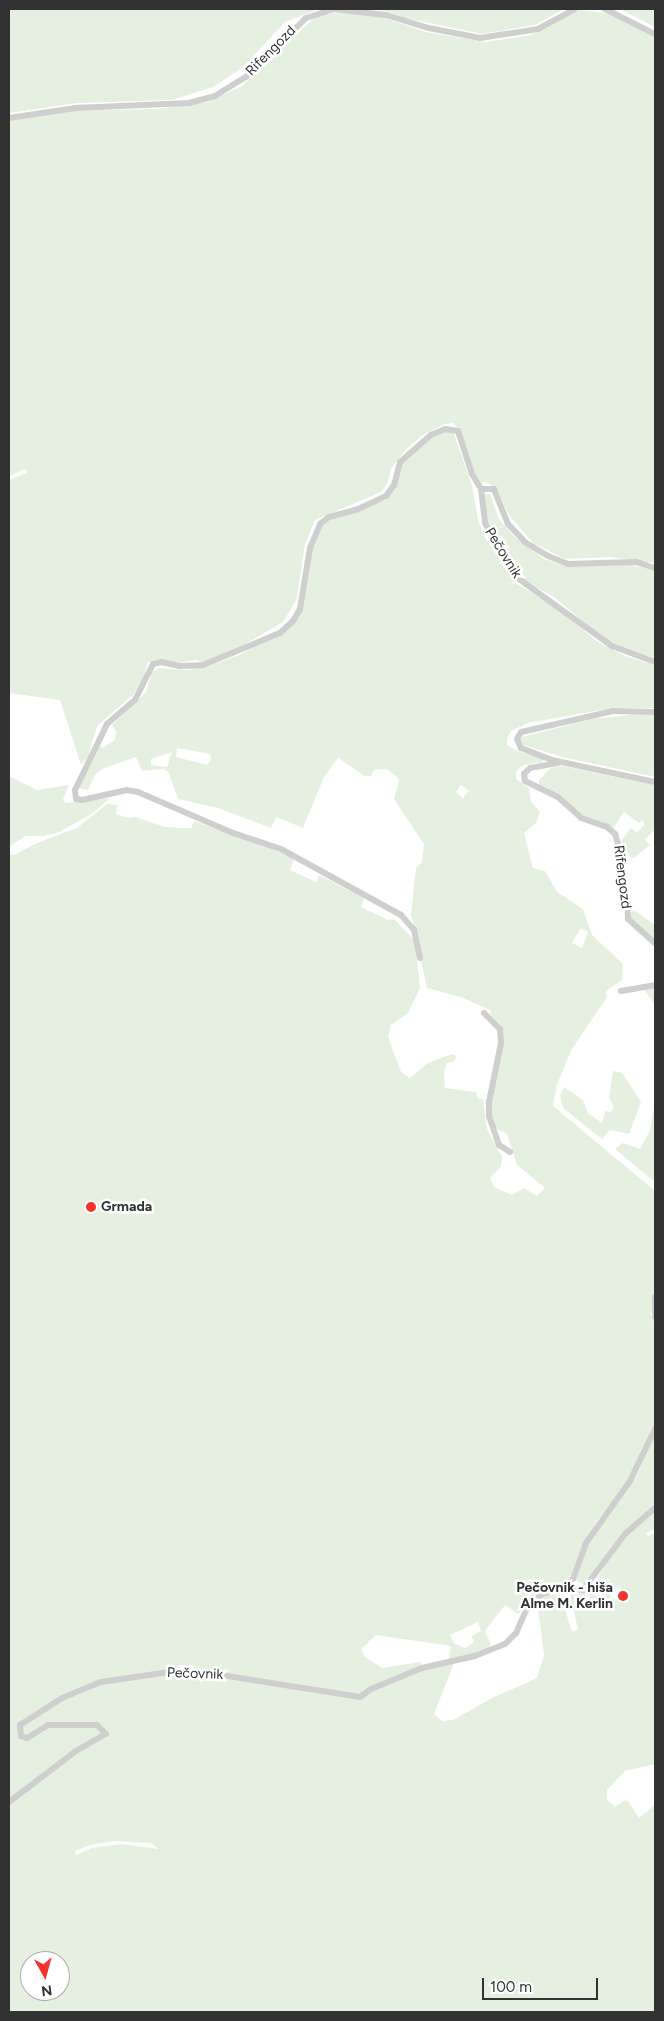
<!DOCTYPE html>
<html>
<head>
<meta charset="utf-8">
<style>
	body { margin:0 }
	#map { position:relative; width:664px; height:2021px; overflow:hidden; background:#fff; font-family:Figtree,sans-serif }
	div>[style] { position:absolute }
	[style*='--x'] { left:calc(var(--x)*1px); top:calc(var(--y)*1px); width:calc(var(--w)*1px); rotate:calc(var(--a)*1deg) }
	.green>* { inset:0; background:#e6f0e0 }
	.street>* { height:6px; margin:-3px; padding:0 3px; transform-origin:3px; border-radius:3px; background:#cfcfcf }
	.dots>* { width:14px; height:14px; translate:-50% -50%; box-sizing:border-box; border:2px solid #fff; border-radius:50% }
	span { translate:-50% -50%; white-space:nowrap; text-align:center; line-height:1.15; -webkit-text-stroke:5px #fff; paint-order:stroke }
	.street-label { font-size:14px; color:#323232 }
	.poi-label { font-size:14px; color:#323232; font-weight:700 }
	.left { translate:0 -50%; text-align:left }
	.right { translate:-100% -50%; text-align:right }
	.frame { position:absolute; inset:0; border:10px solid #323232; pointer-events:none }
	.north { position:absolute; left:20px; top:1951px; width:50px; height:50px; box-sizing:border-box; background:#fff; border:1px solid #adadad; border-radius:50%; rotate:173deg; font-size:14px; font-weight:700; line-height:20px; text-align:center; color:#323232 }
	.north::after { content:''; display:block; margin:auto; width:18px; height:22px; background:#f4332a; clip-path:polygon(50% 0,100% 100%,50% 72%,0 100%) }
	.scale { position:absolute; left:482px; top:1978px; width:116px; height:22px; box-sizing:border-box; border:2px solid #323232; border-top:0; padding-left:6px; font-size:15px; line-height:18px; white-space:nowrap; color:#323232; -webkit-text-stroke:4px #fff; paint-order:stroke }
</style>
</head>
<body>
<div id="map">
	<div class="green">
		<i style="clip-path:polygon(9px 9px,319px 9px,285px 22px,242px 68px,213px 87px,172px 100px,78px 103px,9px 113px)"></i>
		<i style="clip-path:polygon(377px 9px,564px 9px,535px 25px,482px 34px,410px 19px)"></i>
		<i style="clip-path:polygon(620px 9px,655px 9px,655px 28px,651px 25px)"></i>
		<i style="clip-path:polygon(580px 10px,607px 13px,639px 26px,655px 38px,655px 563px,610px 557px,565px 559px,533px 543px,509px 515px,496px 488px,486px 482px,478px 483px,459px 430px,453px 423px,445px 424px,423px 435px,407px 448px,391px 469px,387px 484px,381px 492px,315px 520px,305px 544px,297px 599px,283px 622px,237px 649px,203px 663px,196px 660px,172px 664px,160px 659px,148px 662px,143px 681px,132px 696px,97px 726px,88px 757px,81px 765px,60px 700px,9px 693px,9px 480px,27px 473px,25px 469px,9px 476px,9px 121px,60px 111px,157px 109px,208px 102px,242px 86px,313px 19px,326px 14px,349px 11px,373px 14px,426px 32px,485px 42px,531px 35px)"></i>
		<i style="clip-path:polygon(evenodd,453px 431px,472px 485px,478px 520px,485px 538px,515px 583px,551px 603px,598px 642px,625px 656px,655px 665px,655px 708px,612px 708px,528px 723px,511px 731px,507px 739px,507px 745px,517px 751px,543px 758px,543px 762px,523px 765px,516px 771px,516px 779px,529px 788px,531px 802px,540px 812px,536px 823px,524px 833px,533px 868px,545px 871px,557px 892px,583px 909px,592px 935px,623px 964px,622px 980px,606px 991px,607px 997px,572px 1049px,557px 1084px,553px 1106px,655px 1191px,655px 1288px,651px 1315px,655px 1324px,655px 1422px,648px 1445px,621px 1492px,599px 1518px,585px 1541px,568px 1582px,543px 1592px,518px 1614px,505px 1605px,485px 1631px,491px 1644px,484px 1652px,449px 1660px,451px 1646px,376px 1635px,361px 1649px,364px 1656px,382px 1668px,420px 1662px,422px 1666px,364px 1690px,361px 1694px,419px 1670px,454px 1663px,434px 1714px,443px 1721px,453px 1720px,492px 1698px,537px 1678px,544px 1655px,537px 1600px,553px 1591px,595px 1590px,598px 1577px,621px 1541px,655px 1511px,655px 1529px,646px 1533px,648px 1536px,655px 1533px,655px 1764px,625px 1771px,607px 1790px,607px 1800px,615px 1807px,625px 1800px,629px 1802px,639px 1818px,655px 1805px,655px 2012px,9px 2012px,9px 854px,14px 855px,37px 843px,77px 828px,107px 804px,117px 805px,116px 814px,129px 818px,136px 817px,165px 827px,182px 828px,191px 828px,194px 821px,270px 848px,294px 859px,290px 870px,316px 882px,319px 875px,364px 898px,361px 907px,388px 920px,394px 919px,415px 941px,420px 988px,408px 1013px,391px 1025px,388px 1037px,401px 1072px,410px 1078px,428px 1063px,452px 1054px,456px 1056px,455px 1061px,447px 1063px,444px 1073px,445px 1088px,476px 1092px,478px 1099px,483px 1099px,487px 1129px,502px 1157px,501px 1166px,490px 1178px,494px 1187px,512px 1195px,524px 1188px,537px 1196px,545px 1188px,517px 1165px,507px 1134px,496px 1128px,489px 1116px,502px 1026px,491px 1015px,490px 1010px,461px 997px,427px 988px,411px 914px,416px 868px,422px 862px,424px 844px,394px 799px,399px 781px,396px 776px,387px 769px,374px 770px,371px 776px,365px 776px,338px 758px,324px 777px,303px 828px,276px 817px,271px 828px,218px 808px,178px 799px,169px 773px,164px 769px,142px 771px,136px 757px,102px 769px,95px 775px,88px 790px,79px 788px,98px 744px,103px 748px,115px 740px,116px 731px,112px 725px,146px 692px,152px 672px,159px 668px,188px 670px,208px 666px,239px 655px,274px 636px,301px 611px,310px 547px,319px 524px,386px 500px,392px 493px,397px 468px,437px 433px,453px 431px,177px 748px,210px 754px,211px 759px,207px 765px,176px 757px,177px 748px,453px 431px,172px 752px,167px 767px,151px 765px,151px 759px,172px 752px,453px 431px,461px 785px,469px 791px,463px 798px,456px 792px,461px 785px,453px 431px,581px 928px,588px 932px,582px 948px,572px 943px,581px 928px,453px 431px,611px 1585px,630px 1592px,628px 1603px,610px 1598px,611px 1585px,453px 431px,568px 1593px,574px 1611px,578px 1630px,572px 1631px,560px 1595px,568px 1593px,453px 431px,478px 1622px,481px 1631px,471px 1636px,474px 1642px,465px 1648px,454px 1643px,450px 1635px,478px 1622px,453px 431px,115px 1841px,151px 1843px,159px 1849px,121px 1844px,92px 1848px,76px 1855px,75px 1851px,90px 1845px,115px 1841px,453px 431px,30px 1961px,60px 1961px,60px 1991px,30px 1991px,30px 1961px)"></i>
		<i style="clip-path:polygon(486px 494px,490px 494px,499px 519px,515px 537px,544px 559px,565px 566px,631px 565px,655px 570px,655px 658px,627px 650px,600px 636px,554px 597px,521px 579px,488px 522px,482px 497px)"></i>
		<i style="clip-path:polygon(640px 714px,655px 715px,655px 777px,562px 757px,523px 745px,520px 741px,522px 737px,592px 719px)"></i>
		<i style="clip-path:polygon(562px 766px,655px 785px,655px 829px,645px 840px,650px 845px,634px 858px,630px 857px,621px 841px,631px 828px,637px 833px,645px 824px,642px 820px,639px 823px,624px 812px,613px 829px,581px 816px,539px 785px,539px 780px,551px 768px)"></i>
		<i style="clip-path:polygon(9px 776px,37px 790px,69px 785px,63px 799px,66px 803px,110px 798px,93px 813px,59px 832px,43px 836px,25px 836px,9px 847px)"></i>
		<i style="clip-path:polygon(634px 910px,655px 925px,655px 939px,631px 921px,629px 914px)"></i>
		<i style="clip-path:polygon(655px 986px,655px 1005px,643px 988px)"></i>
		<i style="clip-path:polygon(613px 1071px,622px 1073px,641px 1102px,629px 1134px,610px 1130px,602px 1139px,563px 1108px,560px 1095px,564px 1087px,583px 1100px,588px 1113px,602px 1123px,605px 1111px,611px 1112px,614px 1107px,609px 1097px)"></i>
		<i style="clip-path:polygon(655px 1102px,655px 1182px,615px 1149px,623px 1143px,640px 1149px,650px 1130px)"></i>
		<i style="clip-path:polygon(655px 1434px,655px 1506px,622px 1534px,585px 1585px,576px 1580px,576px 1576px,589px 1540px,637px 1475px)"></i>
	</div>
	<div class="street">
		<i style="--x:605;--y:9;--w:56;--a:26.6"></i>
		<i style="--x:9;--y:118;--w:67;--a:-8.6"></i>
		<i style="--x:75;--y:108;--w:114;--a:-2.5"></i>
		<i style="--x:189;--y:103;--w:27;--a:-15"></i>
		<i style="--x:215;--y:96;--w:36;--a:-32"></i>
		<i style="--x:246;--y:77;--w:84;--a:-44.5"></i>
		<i style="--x:306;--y:18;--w:29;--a:-18"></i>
		<i style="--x:334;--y:9;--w:52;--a:6.6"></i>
		<i style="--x:386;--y:15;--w:45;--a:16.8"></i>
		<i style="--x:429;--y:28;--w:52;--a:11.1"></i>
		<i style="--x:480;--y:38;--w:59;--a:-8.8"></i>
		<i style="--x:538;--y:29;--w:42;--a:-28.4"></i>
		<i style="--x:655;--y:568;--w:20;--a:-162"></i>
		<i style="--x:636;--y:562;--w:68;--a:178.3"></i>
		<i style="--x:568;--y:564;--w:22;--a:-158"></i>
		<i style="--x:548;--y:556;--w:27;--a:-149"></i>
		<i style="--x:525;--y:542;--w:25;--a:-133"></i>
		<i style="--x:508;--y:524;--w:38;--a:-112"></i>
		<i style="--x:494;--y:489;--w:13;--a:180"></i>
		<i style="--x:481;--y:489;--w:34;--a:83"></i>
		<i style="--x:485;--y:523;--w:66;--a:58.7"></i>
		<i style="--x:519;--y:579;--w:115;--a:35.8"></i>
		<i style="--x:612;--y:646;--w:46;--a:20.4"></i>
		<i style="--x:655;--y:712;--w:42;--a:-178.6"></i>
		<i style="--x:613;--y:711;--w:94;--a:167.1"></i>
		<i style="--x:521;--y:732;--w:8;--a:120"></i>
		<i style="--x:517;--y:739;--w:10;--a:66"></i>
		<i style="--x:521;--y:748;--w:33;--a:21"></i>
		<i style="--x:552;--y:760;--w:105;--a:12.1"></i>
		<i style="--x:558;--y:763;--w:28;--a:170"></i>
		<i style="--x:530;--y:768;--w:8;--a:135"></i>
		<i style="--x:524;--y:774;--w:7;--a:82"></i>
		<i style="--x:525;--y:781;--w:37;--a:26"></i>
		<i style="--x:558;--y:797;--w:31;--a:42"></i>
		<i style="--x:581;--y:818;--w:28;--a:19"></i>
		<i style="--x:607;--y:827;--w:11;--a:41"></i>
		<i style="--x:615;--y:834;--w:19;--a:72"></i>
		<i style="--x:621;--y:852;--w:24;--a:90"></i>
		<i style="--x:621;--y:876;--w:25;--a:76"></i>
		<i style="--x:627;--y:900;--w:19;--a:87"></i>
		<i style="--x:628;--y:919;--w:36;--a:42"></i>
		<i style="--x:420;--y:958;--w:29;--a:-102"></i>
		<i style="--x:414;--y:930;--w:20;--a:-131"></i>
		<i style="--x:401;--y:915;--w:137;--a:-151.2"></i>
		<i style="--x:281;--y:849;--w:51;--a:-161.6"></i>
		<i style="--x:233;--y:833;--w:103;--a:-156.7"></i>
		<i style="--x:138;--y:792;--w:11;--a:-170"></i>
		<i style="--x:127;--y:790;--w:46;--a:167.5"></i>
		<i style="--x:82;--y:800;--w:6;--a:-171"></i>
		<i style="--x:76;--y:799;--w:9;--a:-96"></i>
		<i style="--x:75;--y:790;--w:73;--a:-64.1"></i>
		<i style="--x:107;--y:724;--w:37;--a:-41"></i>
		<i style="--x:135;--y:700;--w:40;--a:-63.4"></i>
		<i style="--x:153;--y:664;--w:8;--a:-14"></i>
		<i style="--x:161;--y:662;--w:19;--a:12"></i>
		<i style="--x:180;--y:666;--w:23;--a:-2"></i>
		<i style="--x:203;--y:665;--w:83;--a:-22.6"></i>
		<i style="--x:280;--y:633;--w:18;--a:-43"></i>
		<i style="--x:293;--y:621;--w:14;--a:-60"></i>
		<i style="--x:300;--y:609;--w:62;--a:-80.7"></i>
		<i style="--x:310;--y:548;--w:26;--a:-67"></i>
		<i style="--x:320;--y:524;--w:11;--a:-38"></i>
		<i style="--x:329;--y:517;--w:28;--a:-15"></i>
		<i style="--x:356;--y:510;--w:33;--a:-25"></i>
		<i style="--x:386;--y:496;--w:14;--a:-54"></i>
		<i style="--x:394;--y:485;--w:24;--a:-75"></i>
		<i style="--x:400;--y:462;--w:41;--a:-41.1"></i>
		<i style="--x:431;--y:435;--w:15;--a:-23"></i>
		<i style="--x:445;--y:429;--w:13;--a:9"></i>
		<i style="--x:458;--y:431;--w:45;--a:72"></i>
		<i style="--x:472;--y:474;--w:17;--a:59"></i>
		<i style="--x:621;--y:991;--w:35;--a:-10"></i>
		<i style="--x:484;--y:1013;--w:23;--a:45"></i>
		<i style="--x:500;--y:1029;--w:14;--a:86"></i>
		<i style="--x:501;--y:1043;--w:60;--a:101.5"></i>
		<i style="--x:489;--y:1102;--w:14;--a:90"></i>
		<i style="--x:489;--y:1116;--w:31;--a:71"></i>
		<i style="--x:499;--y:1145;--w:13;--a:32"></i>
		<i style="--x:655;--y:1297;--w:20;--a:90"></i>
		<i style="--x:563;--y:1588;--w:20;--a:6"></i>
		<i style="--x:583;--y:1590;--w:70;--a:-53.1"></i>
		<i style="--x:625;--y:1534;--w:40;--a:-41"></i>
		<i style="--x:9;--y:1802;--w:84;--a:-37.3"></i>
		<i style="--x:76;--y:1751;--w:34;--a:-30"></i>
		<i style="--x:106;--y:1734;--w:13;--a:-135"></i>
		<i style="--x:97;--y:1725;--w:49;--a:180"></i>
		<i style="--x:48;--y:1725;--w:25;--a:148"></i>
		<i style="--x:27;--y:1738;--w:6;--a:-162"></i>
		<i style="--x:21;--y:1736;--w:11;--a:-95"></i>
		<i style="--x:20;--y:1725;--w:50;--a:-32.7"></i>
		<i style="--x:62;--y:1698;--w:42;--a:-22.3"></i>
		<i style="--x:101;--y:1682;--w:69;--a:-8.4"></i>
		<i style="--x:169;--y:1672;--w:46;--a:2.5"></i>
		<i style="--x:215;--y:1674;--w:147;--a:9"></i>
		<i style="--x:360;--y:1697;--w:14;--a:-36"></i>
		<i style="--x:371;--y:1689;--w:55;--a:-22.4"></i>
		<i style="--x:422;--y:1668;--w:54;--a:-12.8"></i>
		<i style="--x:475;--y:1656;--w:32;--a:-22"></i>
		<i style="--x:505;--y:1644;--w:16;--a:-45"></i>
		<i style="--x:516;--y:1633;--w:30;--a:-66"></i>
		<i style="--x:528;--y:1606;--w:18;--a:-41"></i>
		<i style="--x:542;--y:1594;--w:22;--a:-16"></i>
		<i style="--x:563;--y:1588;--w:13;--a:-42"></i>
		<i style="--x:573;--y:1579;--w:38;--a:-70"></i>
		<i style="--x:586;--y:1543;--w:76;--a:-54.6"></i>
		<i style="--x:630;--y:1481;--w:58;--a:-64.3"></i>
	</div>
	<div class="dots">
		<i style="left:91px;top:1207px;background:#f4332a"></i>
		<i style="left:623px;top:1596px;background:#f4332a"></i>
	</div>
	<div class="street-label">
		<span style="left:271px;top:51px;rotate:-45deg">Rifengozd</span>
		<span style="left:503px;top:553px;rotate:58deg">Pečovnik</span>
		<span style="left:622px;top:877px;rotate:83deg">Rifengozd</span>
		<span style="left:195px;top:1674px;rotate:2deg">Pečovnik</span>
	</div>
	<div class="poi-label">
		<span class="left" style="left:101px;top:1207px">Grmada</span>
		<span class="right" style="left:613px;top:1596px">Pečovnik - hiša<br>Alme M. Kerlin</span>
	</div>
	<div class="frame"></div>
	<div class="north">N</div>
	<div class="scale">100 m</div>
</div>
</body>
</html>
